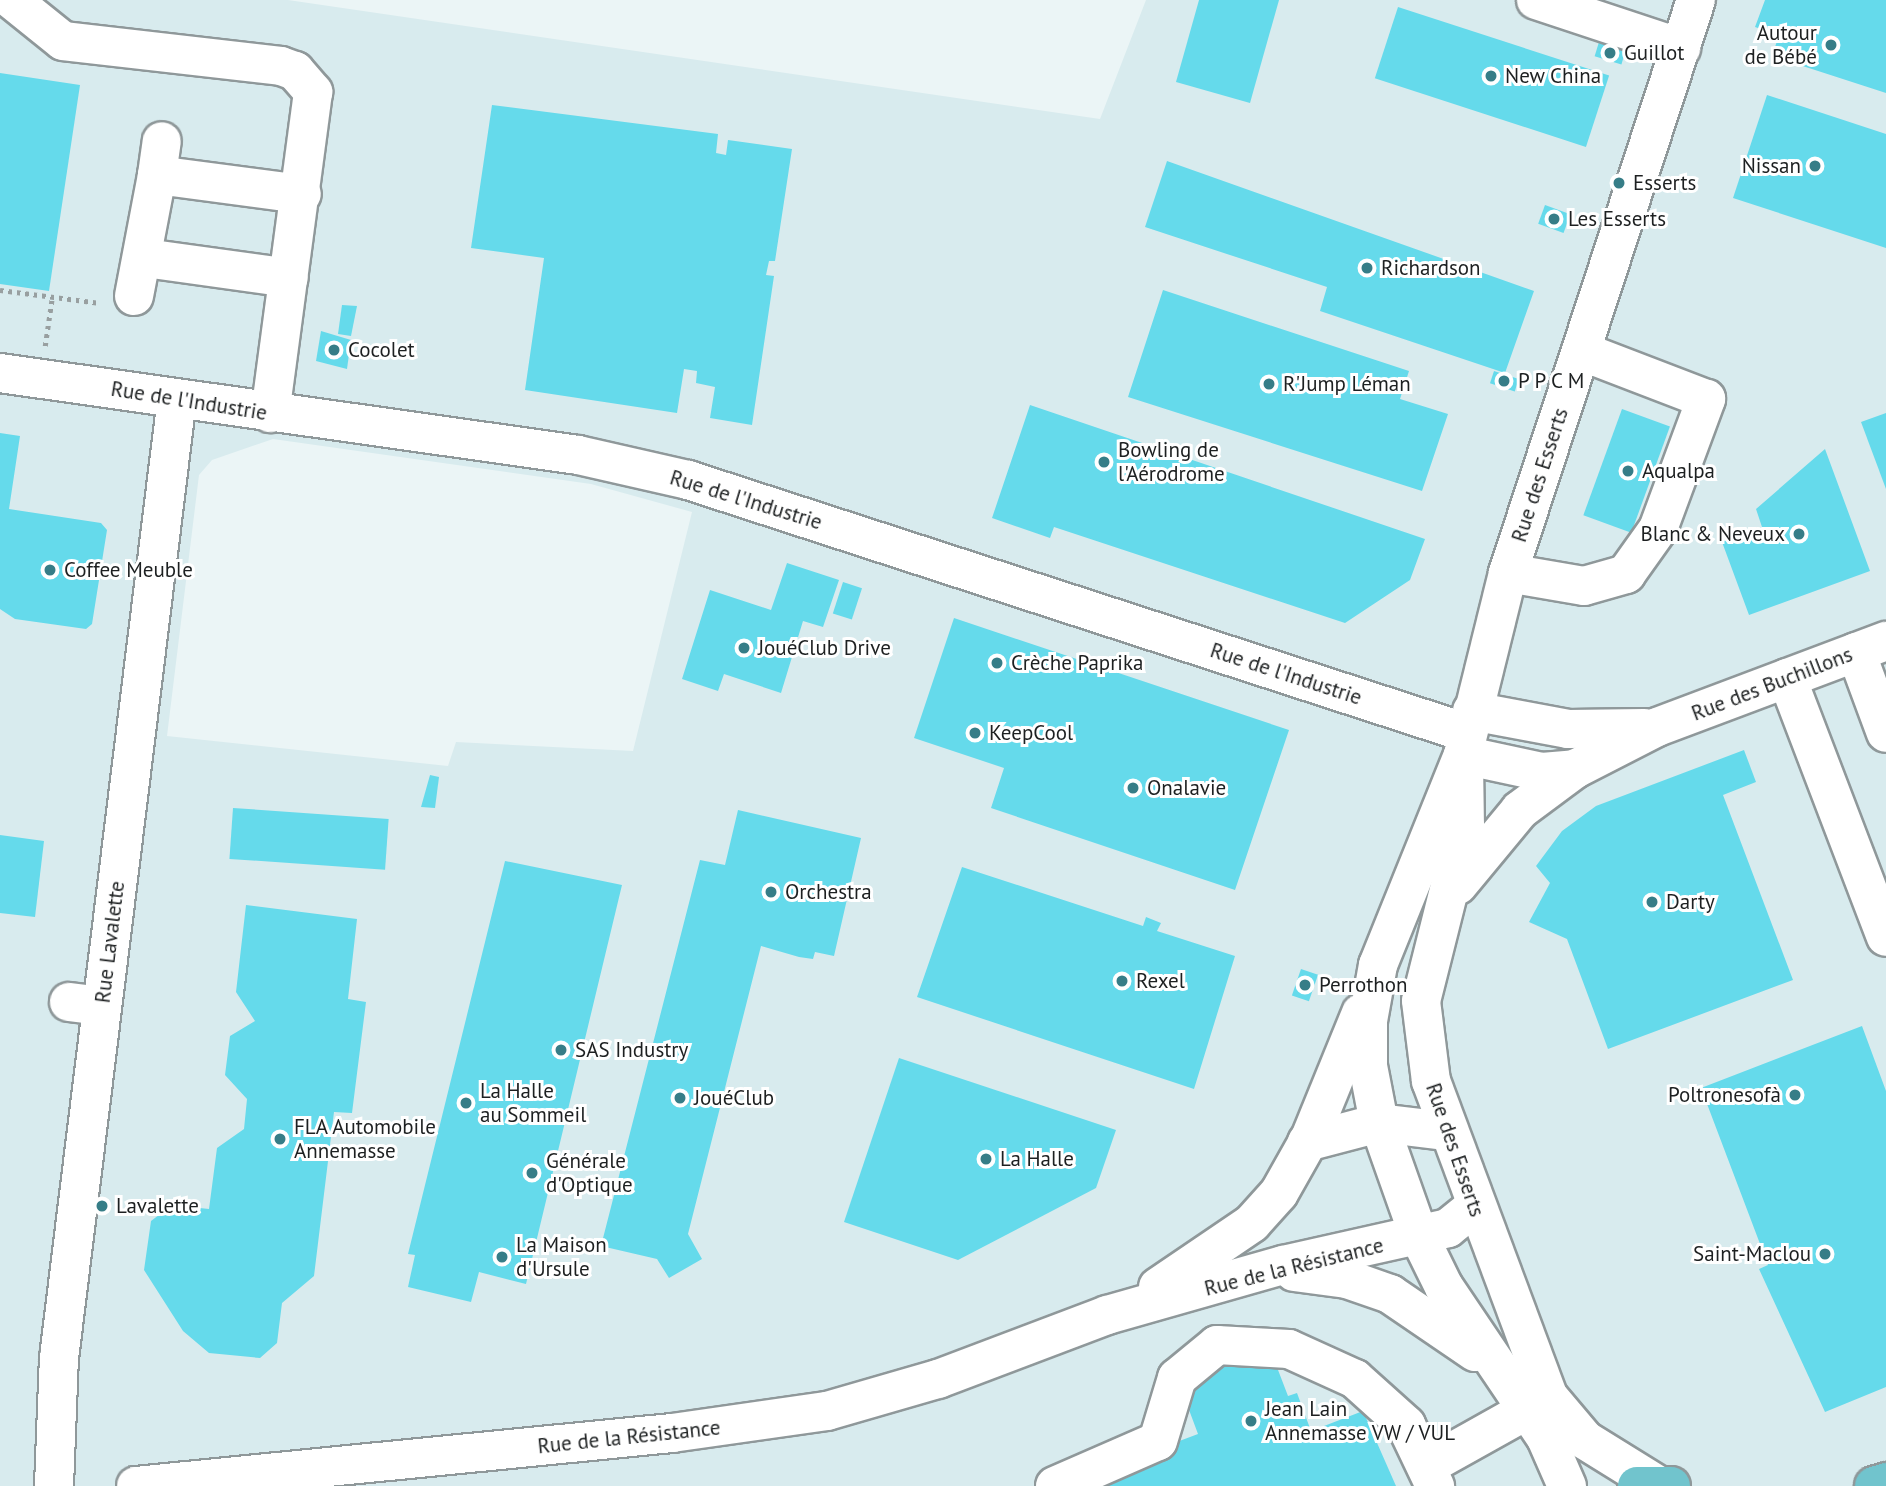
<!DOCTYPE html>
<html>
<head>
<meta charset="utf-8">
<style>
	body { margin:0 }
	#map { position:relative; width:1886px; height:1486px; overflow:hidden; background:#ebf5f6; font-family:"PT Sans",sans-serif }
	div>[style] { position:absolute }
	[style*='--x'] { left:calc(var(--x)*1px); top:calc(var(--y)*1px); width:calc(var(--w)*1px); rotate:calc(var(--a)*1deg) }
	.built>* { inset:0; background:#d8ebee }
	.building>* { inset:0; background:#65daeb; transform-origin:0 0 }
	.path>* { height:4.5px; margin-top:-2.25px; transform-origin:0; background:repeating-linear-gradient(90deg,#989fa0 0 3.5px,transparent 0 8.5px) }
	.roads { filter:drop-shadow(2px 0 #8f989a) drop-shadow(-2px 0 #8f989a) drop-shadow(0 2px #8f989a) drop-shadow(0 -2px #8f989a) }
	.minor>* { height:38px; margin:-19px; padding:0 19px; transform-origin:19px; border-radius:19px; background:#fff }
	.major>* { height:38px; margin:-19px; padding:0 19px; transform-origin:19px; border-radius:19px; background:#71c4cd }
	.dots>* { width:19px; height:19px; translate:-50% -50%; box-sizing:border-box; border:4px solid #fff; border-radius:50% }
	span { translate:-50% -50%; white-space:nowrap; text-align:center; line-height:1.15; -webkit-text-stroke:6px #fff; paint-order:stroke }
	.poi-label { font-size:21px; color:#1d2021 }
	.right { translate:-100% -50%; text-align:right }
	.left { translate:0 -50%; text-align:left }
	.street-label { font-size:21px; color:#1d2021 }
</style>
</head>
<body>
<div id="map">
	<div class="built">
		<i style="clip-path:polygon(evenodd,0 0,288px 0,1100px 119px,1146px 0,1886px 0,1886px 1486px,0 1486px,0 0,273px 439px,591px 484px,692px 512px,633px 751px,456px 742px,448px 766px,167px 736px,199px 475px,212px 460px,273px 439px)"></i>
	</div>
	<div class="building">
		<i style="clip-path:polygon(1199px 0,1279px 0,1250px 103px,1176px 82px)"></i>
		<i style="clip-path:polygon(1765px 0,1886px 0,1886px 93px,1772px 56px,1779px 35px,1755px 27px)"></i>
		<i style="left:1398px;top:7px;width:222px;height:75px;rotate:18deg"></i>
		<i style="left:1599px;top:42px;width:28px;height:15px;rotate:17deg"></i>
		<i style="clip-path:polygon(0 73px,80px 85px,49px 291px,0 284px)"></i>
		<i style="clip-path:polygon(1767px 95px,1886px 134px,1886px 248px,1733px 198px)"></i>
		<i style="clip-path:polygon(492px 105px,718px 134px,716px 153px,726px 155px,728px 140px,792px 149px,775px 261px,769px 261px,766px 275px,774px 276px,752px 425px,710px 418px,715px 387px,696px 383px,697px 371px,684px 369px,677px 413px,525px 390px,544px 258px,471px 248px)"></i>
		<i style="clip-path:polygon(1167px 161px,1534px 291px,1505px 373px,1320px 311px,1327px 287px,1145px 227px)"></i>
		<i style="left:1545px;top:205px;width:27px;height:20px;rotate:20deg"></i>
		<i style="clip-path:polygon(1163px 290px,1409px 371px,1400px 399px,1448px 414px,1422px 491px,1128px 397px)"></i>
		<i style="clip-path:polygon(342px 305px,357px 306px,351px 336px,338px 334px)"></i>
		<i style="clip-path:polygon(321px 331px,351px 340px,347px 369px,316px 361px)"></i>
		<i style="left:1494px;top:371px;width:26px;height:13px;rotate:18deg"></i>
		<i style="clip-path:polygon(1030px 405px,1425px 539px,1410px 580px,1345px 623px,1054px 527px,1050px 538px,992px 518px)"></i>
		<i style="left:1622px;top:409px;width:51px;height:113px;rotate:20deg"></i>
		<i style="clip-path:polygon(1886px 413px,1886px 489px,1861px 422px)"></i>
		<i style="clip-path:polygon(0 433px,20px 436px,9px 509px,101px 523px,107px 530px,92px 624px,86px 629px,15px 619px,0 609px)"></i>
		<i style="clip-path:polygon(1825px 449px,1870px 571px,1749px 615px,1722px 542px,1762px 527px,1756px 509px)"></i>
		<i style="clip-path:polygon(787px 563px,839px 580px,823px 627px,803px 621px,781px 693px,724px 674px,718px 691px,682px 679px,710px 590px,771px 610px)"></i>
		<i style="left:843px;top:582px;width:20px;height:33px;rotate:18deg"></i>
		<i style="clip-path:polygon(954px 618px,1289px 730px,1235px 890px,991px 808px,1004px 768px,914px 738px)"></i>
		<i style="clip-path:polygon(1744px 750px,1756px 782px,1723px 795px,1793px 980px,1608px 1049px,1567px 939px,1529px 922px,1550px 883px,1536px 866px,1562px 831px,1596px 806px)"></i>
		<i style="clip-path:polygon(430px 775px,439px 777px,435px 808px,421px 807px)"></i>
		<i style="left:233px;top:808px;width:156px;height:51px;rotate:4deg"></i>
		<i style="clip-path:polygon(738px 810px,861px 838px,834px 956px,815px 952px,813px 959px,799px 957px,761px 946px,688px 1234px,702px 1259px,669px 1278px,657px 1259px,601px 1246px,700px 860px,725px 865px)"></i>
		<i style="clip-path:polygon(0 835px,44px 841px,35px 917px,0 913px)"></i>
		<i style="clip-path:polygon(505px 861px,622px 885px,526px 1284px,479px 1272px,471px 1302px,408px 1287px,415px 1255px,408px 1254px)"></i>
		<i style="clip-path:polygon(962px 867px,1143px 926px,1146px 917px,1161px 923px,1157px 931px,1235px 956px,1194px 1089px,917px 997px)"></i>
		<i style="clip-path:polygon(246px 905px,357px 919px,348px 999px,366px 1002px,352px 1113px,334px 1112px,314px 1276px,282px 1303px,277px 1343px,260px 1358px,209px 1353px,183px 1331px,144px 1270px,151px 1221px,172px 1205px,209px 1209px,217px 1148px,244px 1129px,247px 1099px,225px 1075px,230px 1036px,255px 1021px,236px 992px)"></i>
		<i style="left:1301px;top:969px;width:18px;height:28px;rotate:19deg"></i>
		<i style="clip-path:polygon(1862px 1026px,1886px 1091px,1886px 1387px,1825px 1412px,1759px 1269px,1768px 1265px,1701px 1088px)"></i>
		<i style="clip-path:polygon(899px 1058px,1116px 1130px,1096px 1188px,958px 1260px,844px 1222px)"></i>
		<i style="clip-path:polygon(1270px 1349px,1288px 1396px,1297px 1393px,1311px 1431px,1363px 1411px,1396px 1486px,1083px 1486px,1081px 1478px,1198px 1434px,1179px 1383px)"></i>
	</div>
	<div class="path">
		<i style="--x:0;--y:290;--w:101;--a:7.4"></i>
		<i style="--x:45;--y:346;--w:49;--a:-81.7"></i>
	</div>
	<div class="roads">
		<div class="minor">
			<i style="--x:12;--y:0;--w:65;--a:38.8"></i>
			<i style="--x:63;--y:41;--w:219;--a:6.5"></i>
			<i style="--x:281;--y:66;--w:15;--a:20"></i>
			<i style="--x:295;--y:71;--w:28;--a:49"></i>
			<i style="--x:313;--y:92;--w:324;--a:97.6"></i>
			<i style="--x:1536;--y:0;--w:153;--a:18.3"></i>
			<i style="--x:157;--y:175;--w:34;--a:-82"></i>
			<i style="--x:145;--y:258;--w:145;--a:7.9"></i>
			<i style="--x:134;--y:296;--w:123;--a:-79.2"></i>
			<i style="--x:157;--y:175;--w:146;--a:7.5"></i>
			<i style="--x:0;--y:373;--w:584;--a:8.07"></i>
			<i style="--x:578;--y:455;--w:113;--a:12.8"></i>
			<i style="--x:688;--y:480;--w:819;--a:17.99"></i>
			<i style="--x:1508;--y:573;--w:77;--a:9.7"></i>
			<i style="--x:1584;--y:586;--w:44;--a:-15.9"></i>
			<i style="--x:1626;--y:574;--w:55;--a:-54.6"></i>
			<i style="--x:1658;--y:529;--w:139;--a:-69.7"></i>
			<i style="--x:1706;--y:399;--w:134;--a:-159"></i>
			<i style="--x:1856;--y:652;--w:86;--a:69.7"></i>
			<i style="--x:1787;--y:678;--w:277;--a:69.1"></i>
			<i style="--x:1472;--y:711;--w:98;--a:10.6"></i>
			<i style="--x:1568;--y:729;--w:76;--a:-0.8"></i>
			<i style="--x:1463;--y:755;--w:81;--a:12.1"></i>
			<i style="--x:1542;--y:772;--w:33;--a:-5"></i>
			<i style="--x:1575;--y:769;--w:92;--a:-27.1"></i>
			<i style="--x:1657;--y:727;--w:245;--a:-20.6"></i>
			<i style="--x:1464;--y:764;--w:62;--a:89.1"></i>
			<i style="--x:1465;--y:826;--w:180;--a:104.1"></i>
			<i style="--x:1421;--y:1001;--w:81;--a:82.9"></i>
			<i style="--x:1431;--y:1081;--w:336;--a:69.6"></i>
			<i style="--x:1548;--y:1396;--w:57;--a:49.9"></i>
			<i style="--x:1585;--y:1440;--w:84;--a:31.8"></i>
			<i style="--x:1458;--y:885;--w:97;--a:-50.4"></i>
			<i style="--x:1520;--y:810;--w:69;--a:-36.7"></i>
			<i style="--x:69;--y:1002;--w:33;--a:7"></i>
			<i style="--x:1307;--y:1142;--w:74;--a:-14.8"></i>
			<i style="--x:1379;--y:1123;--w:66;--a:6.9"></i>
			<i style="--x:1294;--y:1272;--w:53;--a:7.5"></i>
			<i style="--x:1347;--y:1279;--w:46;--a:19.2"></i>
			<i style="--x:1390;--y:1294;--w:103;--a:34.3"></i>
			<i style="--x:1158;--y:1287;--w:114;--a:-34.2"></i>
			<i style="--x:1252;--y:1223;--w:40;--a:-48"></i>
			<i style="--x:1279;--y:1193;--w:63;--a:-60.6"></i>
			<i style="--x:1310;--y:1138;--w:135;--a:-67.8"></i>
			<i style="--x:1217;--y:1345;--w:72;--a:3.2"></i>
			<i style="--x:1289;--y:1349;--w:72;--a:24.4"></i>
			<i style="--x:1355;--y:1379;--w:69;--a:42"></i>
			<i style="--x:1406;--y:1425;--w:68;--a:64.6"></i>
			<i style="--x:1427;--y:1466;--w:115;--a:-29.2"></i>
			<i style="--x:54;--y:1486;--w:128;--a:-87.8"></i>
			<i style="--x:59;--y:1358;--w:966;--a:-82.99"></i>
			<i style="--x:136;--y:1486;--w:539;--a:-5.65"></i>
			<i style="--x:672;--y:1433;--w:157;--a:-8.1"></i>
			<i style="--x:827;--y:1411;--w:116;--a:-16.1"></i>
			<i style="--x:938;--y:1379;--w:181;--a:-20.7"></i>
			<i style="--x:1107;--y:1315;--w:183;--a:-15.9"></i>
			<i style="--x:1283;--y:1265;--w:169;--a:-12.6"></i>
			<i style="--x:1448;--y:1228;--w:33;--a:-39"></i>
			<i style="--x:1055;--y:1486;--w:112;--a:-23.6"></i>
			<i style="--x:1158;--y:1441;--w:66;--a:-73.2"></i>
			<i style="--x:1177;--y:1378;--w:52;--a:-39.5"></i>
			<i style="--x:1567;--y:1486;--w:52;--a:-113.6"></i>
			<i style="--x:1546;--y:1438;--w:182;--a:-124"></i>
			<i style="--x:1444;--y:1287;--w:57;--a:-116.1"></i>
			<i style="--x:1419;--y:1236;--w:120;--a:-109.5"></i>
			<i style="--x:1379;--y:1123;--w:58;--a:-100.9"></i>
			<i style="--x:1368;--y:1066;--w:45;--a:-90"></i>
			<i style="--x:1368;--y:1021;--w:57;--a:-79.9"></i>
			<i style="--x:1378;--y:965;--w:227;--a:-68"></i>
			<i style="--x:1463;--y:755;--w:187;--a:-76.1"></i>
			<i style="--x:1508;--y:573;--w:603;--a:-71.84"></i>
		</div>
		<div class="major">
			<i style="--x:1637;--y:1486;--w:34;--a:0"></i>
			<i style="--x:1874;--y:1486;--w:13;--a:-18"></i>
		</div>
	</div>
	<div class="dots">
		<i style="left:1831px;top:45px;background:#367d87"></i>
		<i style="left:1610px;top:53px;background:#367d87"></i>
		<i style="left:1491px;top:76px;background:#367d87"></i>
		<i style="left:1815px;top:166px;background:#367d87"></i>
		<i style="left:1619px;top:183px;background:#367d87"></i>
		<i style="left:1554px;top:219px;background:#367d87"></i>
		<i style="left:1367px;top:268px;background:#367d87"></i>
		<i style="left:334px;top:350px;background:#367d87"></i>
		<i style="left:1504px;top:381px;background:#367d87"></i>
		<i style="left:1269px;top:384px;background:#367d87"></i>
		<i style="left:1104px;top:462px;background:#367d87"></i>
		<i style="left:1628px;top:471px;background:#367d87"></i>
		<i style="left:1799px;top:534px;background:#367d87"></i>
		<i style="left:50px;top:570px;background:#367d87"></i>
		<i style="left:744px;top:648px;background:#367d87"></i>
		<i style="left:997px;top:663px;background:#367d87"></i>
		<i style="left:975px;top:733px;background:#367d87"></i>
		<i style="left:1133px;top:788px;background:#367d87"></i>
		<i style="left:771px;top:892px;background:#367d87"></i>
		<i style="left:1652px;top:902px;background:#367d87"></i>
		<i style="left:1122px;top:981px;background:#367d87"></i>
		<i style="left:1305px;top:985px;background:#367d87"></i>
		<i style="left:561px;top:1050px;background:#367d87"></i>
		<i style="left:1795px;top:1095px;background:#367d87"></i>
		<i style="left:680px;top:1098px;background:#367d87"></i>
		<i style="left:466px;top:1103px;background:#367d87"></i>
		<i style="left:280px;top:1139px;background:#367d87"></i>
		<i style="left:986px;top:1159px;background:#367d87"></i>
		<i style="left:532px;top:1173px;background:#367d87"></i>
		<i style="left:102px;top:1206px;background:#367d87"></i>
		<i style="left:1825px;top:1254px;background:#367d87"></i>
		<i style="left:502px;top:1257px;background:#367d87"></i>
		<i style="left:1251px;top:1421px;background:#367d87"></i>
	</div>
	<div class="poi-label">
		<span class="right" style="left:1817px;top:45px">Autour<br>de Bébé</span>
		<span class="left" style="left:1624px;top:53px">Guillot</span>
		<span class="left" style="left:1505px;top:76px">New China</span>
		<span class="right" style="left:1801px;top:166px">Nissan</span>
		<span class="left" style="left:1633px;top:183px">Esserts</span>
		<span class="left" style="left:1568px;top:219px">Les Esserts</span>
		<span class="left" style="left:1381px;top:268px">Richardson</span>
		<span class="left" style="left:348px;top:350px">Cocolet</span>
		<span class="left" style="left:1518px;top:381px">P P C M</span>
		<span class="left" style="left:1283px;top:384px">R'Jump Léman</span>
		<span class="left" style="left:1118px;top:462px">Bowling de<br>l'Aérodrome</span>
		<span class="left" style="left:1642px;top:471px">Aqualpa</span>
		<span class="right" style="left:1785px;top:534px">Blanc &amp; Neveux</span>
		<span class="left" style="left:64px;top:570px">Coffee Meuble</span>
		<span class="left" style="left:758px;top:648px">JouéClub Drive</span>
		<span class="left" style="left:1011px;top:663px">Crèche Paprika</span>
		<span class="left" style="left:989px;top:733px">KeepCool</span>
		<span class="left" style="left:1147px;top:788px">Onalavie</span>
		<span class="left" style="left:785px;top:892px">Orchestra</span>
		<span class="left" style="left:1666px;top:902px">Darty</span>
		<span class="left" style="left:1136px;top:981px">Rexel</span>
		<span class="left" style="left:1319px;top:985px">Perrothon</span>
		<span class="left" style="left:575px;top:1050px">SAS Industry</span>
		<span class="left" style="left:480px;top:1103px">La Halle<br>au Sommeil</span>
		<span class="right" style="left:1781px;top:1095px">Poltronesofà</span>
		<span class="left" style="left:694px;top:1098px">JouéClub</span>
		<span class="left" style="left:294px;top:1139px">FLA Automobile<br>Annemasse</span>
		<span class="left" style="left:1000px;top:1159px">La Halle</span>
		<span class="left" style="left:546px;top:1173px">Générale<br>d'Optique</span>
		<span class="left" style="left:116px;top:1206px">Lavalette</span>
		<span class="left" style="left:516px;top:1257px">La Maison<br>d'Ursule</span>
		<span class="right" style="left:1811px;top:1254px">Saint-Maclou</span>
		<span class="left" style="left:1265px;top:1421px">Jean Lain<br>Annemasse VW / VUL</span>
	</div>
	<div class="street-label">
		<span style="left:189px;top:401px;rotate:9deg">Rue de l'Industrie</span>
		<span style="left:1540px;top:475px;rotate:-72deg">Rue des Esserts</span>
		<span style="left:746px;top:500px;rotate:17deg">Rue de l'Industrie</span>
		<span style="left:1286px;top:674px;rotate:18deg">Rue de l'Industrie</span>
		<span style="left:1772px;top:684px;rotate:-21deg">Rue des Buchillons</span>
		<span style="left:110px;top:942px;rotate:-83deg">Rue Lavalette</span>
		<span style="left:1455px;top:1150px;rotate:71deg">Rue des Esserts</span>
		<span style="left:1294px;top:1267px;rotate:-14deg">Rue de la Résistance</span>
		<span style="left:629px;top:1437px;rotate:-6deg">Rue de la Résistance</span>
	</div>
</div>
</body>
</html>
